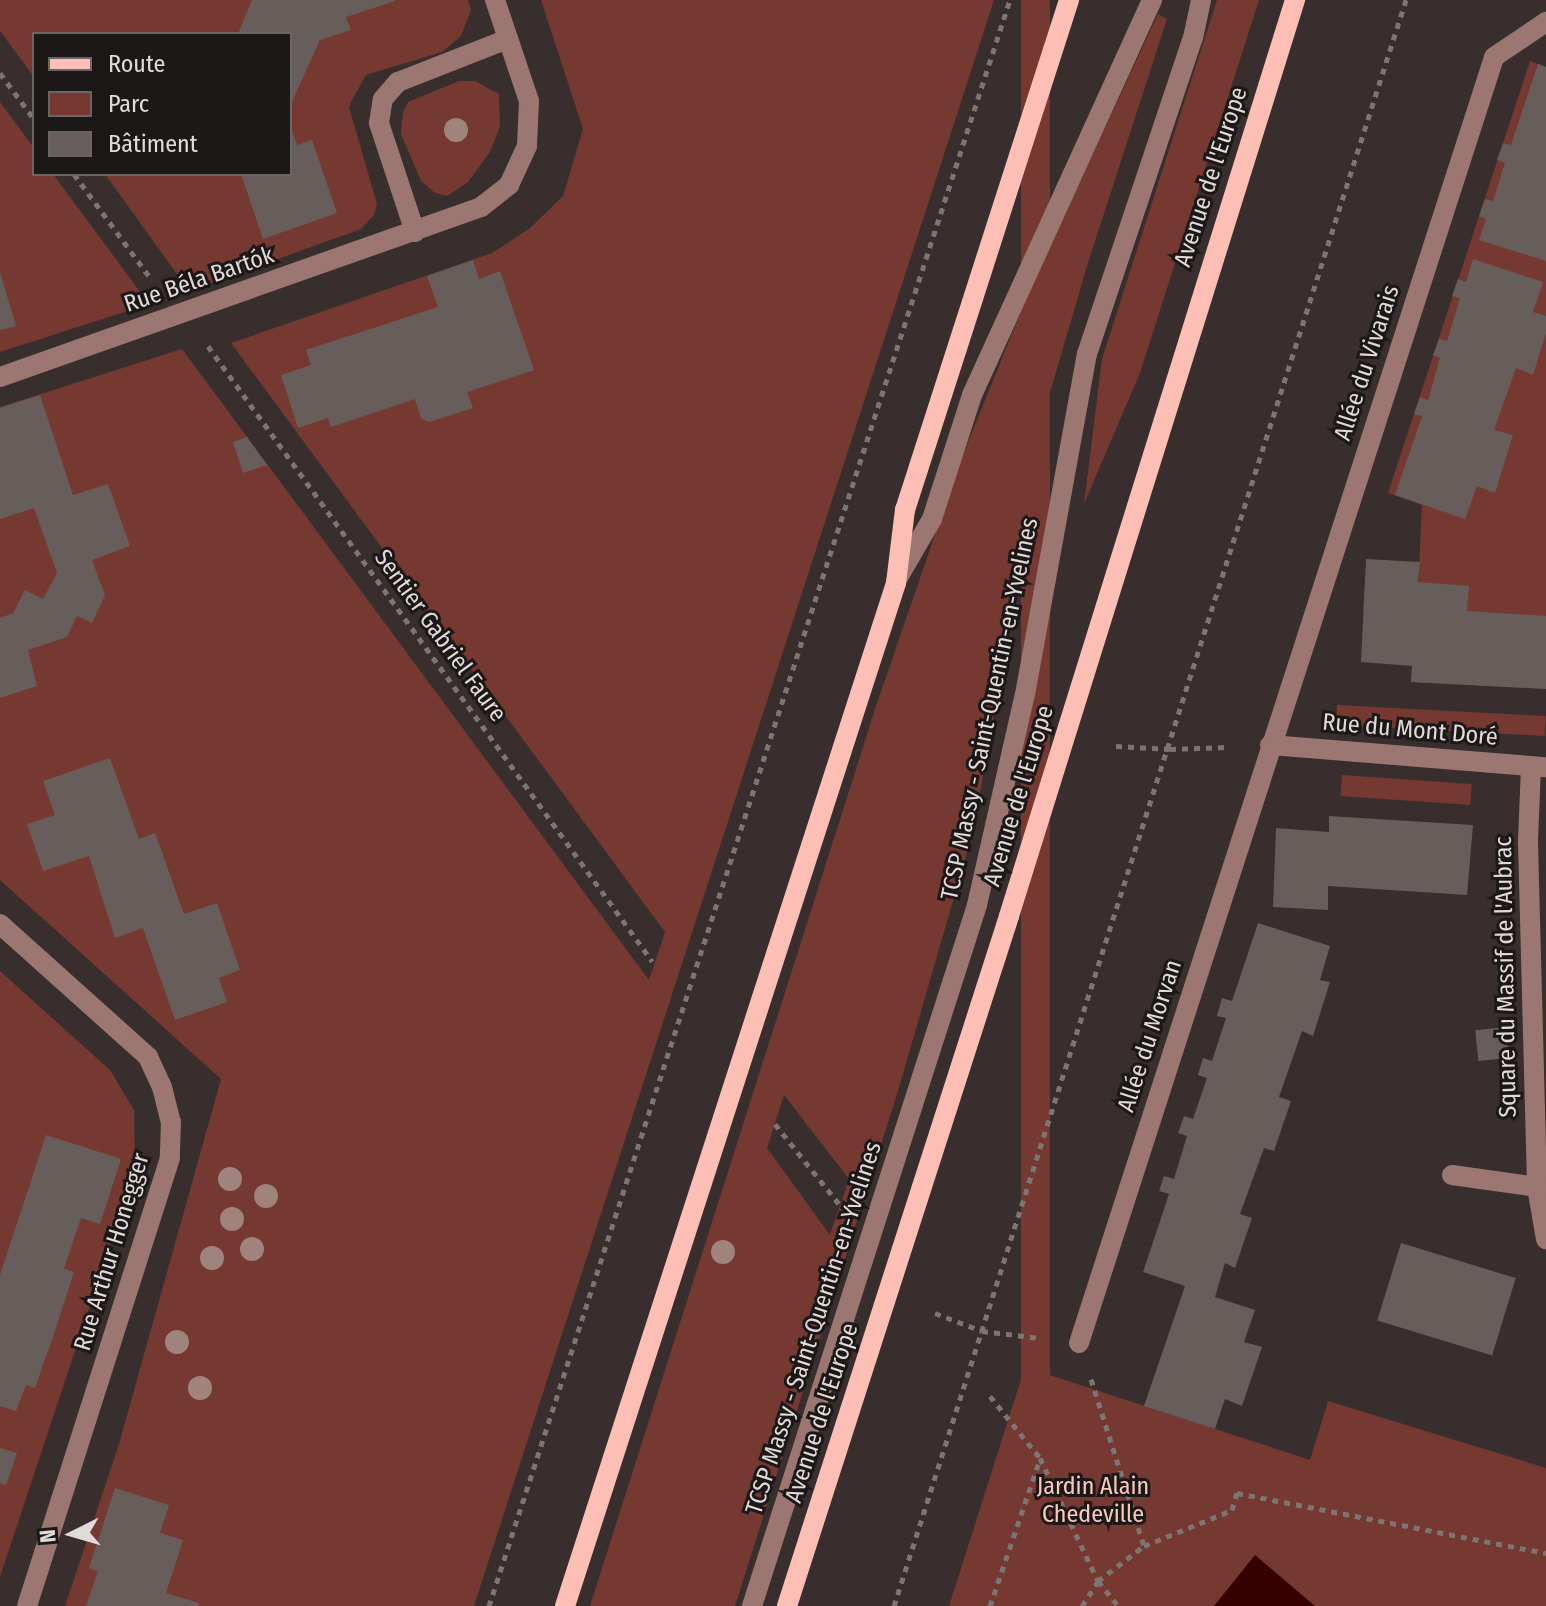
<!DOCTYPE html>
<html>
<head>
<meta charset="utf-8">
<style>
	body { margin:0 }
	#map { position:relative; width:1546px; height:1606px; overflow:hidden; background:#372e2d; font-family:"Fira Sans Condensed",sans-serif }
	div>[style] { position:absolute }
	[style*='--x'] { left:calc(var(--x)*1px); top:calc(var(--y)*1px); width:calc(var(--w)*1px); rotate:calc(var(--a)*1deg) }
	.green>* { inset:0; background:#763931; transform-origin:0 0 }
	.water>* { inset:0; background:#360000 }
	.building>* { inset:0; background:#675d5b; transform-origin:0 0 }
	.path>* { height:5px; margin-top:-2.5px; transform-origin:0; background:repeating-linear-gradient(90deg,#7d7574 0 6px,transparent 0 12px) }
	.minor>* { height:20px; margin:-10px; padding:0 10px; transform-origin:10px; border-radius:10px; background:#9c7670 }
	.major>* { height:20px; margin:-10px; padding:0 10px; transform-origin:10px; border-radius:10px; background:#fdbfb5 }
	.trees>* { width:24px; height:24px; margin:-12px; border-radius:50%; background:#a1837e }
	span { translate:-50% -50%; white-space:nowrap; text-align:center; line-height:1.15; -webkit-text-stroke:6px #1c1817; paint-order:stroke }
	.street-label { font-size:24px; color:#e0dad9 }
	.park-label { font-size:24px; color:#f7c8c0 }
	.legend { position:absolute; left:32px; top:32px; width:260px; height:144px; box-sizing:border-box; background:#1c1817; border:2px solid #6a6665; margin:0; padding:10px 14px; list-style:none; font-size:24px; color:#e0dad9 }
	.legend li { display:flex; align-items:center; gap:16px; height:40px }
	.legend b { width:40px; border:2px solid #6a6665 }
	.north { position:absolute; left:32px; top:1494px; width:80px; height:80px; -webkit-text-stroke:6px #1c1817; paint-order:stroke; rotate:265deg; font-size:22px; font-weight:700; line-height:32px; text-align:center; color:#e0dad9 }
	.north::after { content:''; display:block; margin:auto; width:28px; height:36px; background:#e0dad9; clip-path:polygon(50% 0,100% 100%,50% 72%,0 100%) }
</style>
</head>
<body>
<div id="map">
	<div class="green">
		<i style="clip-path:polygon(0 0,468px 0,471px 10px,461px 36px,442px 52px,366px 75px,352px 100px,349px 107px,377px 204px,374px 215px,361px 229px,189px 291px,105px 174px,290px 174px,290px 34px,34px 34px,34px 77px,0 31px)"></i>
		<i style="clip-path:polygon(541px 0,994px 0,474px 1606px,65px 1606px,119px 1444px,221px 1079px,0 880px,0 407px,182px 349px,649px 980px,665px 932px,231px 343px,492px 253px,529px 229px,563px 196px,583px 129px)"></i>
		<i style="left:1021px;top:0;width:29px;height:1688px"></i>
		<i style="clip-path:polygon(1217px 0,1259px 0,1140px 373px,1084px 504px,1102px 359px)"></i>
		<i style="clip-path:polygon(evenodd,1158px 14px,1167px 19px,1087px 266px,1047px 403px,974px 828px,898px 1091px,735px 1606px,590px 1606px,877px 703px,960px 462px,1031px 287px,1158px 14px,784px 1095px,849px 1179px,830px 1235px,767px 1148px,784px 1095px)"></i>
		<i style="clip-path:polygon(1530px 61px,1546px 67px,1546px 689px,1411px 682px,1415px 614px,1363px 611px,1365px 586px,1418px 590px,1422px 505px,1388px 493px)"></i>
		<i style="clip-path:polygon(459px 81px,475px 81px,499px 94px,500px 126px,490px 152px,468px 182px,447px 196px,435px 193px,421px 181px,401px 134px,403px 112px,408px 102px)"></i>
		<i style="clip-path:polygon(0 102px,34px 148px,34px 174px,53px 174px,149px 304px,0 352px)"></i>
		<i style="left:1337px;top:705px;width:209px;height:20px;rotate:3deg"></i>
		<i style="left:1342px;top:775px;width:130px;height:21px;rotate:4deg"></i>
		<i style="clip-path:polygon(0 971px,110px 1070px,134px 1110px,135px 1170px,0 1577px)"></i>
		<i style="clip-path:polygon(1025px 1367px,1310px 1460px,1328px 1401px,1546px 1468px,1546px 1606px,949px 1606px)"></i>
	</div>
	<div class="water">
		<i style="clip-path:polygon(1255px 1555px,1315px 1606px,1214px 1606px)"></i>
	</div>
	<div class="building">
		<i style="clip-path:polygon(252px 0,395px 0,395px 1px,346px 17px,351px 30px,320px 40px,290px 106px,290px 34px,238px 34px)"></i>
		<i style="clip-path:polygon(1538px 64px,1546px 67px,1546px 261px,1479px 240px,1486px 219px,1479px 216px,1485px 199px,1493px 201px,1505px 163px,1497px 160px,1503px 143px,1511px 145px)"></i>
		<i style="clip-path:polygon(291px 127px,297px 145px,312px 140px,337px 213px,263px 239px,241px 174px,290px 174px)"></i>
		<i style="clip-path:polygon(1473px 259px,1543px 282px,1533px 312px,1546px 316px,1546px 333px,1533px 375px,1516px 368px,1494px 430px,1513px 435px,1495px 493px,1477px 486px,1465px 519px,1395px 495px,1422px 416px,1414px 414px,1420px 397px,1428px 400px,1440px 358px,1433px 355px,1439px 339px,1447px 341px,1460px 298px,1452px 296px,1458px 279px,1466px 282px)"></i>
		<i style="clip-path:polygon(473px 260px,479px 279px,500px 271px,534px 370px,467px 392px,473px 408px,429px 422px,421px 418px,415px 399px,331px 427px,328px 418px,298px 428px,281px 375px,311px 365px,306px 350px,438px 307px,427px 276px)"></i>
		<i style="clip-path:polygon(0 272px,16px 326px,0 330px)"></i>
		<i style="clip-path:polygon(40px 395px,73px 495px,108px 484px,130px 546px,92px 560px,105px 595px,92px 623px,77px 616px,67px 637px,28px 650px,37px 686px,0 698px,0 618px,13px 613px,25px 590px,43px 599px,57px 573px,34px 508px,0 519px,0 408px)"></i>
		<i style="clip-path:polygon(247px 437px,267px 465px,243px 473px,233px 442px)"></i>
		<i style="clip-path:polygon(1366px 559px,1420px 562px,1418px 582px,1469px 586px,1467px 611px,1546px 616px,1546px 689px,1411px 682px,1412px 666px,1361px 662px)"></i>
		<i style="clip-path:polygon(110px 758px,139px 839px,155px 833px,184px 914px,217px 903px,240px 970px,219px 978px,227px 1002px,175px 1020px,143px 928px,115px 938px,89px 856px,43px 871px,27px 824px,55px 815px,43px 781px)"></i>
		<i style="clip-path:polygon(1329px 816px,1473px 825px,1467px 895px,1328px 886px,1328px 910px,1273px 907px,1276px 828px,1329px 832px)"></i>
		<i style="clip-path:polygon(1258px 923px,1330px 946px,1320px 980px,1330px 982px,1313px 1036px,1302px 1031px,1279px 1097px,1291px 1101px,1274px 1151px,1264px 1148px,1240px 1214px,1252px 1218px,1235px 1268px,1225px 1263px,1215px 1297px,1255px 1310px,1244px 1342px,1262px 1347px,1242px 1406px,1225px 1399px,1215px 1429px,1144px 1406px,1185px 1286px,1143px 1272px,1169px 1194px,1159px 1191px,1164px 1176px,1174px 1179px,1187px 1136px,1178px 1133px,1184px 1116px,1193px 1119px,1207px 1078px,1198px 1075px,1203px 1058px,1212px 1061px,1226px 1018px,1217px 1016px,1222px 998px,1232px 1001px)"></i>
		<i style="left:1506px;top:1027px;width:31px;height:31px;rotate:84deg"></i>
		<i style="clip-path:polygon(46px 1135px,121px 1159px,100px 1224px,81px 1218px,64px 1269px,74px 1272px,55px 1331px,35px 1388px,26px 1385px,16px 1411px,0 1406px,0 1275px)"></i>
		<i style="left:1401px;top:1243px;width:120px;height:81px;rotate:17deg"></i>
		<i style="clip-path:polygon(0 1448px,17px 1453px,6px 1485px,0 1483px)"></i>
		<i style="clip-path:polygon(115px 1488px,169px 1505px,160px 1533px,183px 1540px,166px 1593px,199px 1603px,198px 1606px,86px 1606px,98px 1571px,89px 1568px)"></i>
	</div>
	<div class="path">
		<i style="--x:0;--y:73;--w:57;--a:53.5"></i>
		<i style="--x:74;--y:174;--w:132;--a:53.7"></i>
		<i style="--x:208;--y:346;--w:759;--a:54.17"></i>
		<i style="--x:1116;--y:746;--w:54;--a:3.2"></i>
		<i style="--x:1170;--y:749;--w:59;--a:-1.9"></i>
		<i style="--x:775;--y:1124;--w:102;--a:51.3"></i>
		<i style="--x:935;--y:1313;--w:50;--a:21"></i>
		<i style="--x:982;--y:1331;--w:58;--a:6.9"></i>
		<i style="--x:1091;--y:1379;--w:175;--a:72.4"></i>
		<i style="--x:990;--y:1396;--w:80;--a:51.1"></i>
		<i style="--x:1040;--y:1458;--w:136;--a:64.8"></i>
		<i style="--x:1098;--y:1581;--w:32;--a:51"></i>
		<i style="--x:489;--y:1606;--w:1688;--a:-72.03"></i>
		<i style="--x:894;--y:1606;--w:1686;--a:-72.32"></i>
		<i style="--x:990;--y:1606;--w:155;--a:-71.2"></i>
		<i style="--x:1082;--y:1606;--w:30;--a:-57"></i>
		<i style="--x:1098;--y:1581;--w:58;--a:-37.3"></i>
		<i style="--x:1144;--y:1546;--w:95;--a:-22.2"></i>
		<i style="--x:1232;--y:1510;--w:18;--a:-74"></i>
		<i style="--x:1237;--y:1493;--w:315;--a:11"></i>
	</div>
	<div class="minor">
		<i style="--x:415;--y:232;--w:115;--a:-108.3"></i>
		<i style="--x:379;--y:123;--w:24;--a:-81"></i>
		<i style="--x:383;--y:99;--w:23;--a:-49"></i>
		<i style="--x:398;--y:82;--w:118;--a:-21.4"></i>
		<i style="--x:0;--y:377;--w:510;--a:-19.46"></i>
		<i style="--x:481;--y:207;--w:36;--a:-38"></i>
		<i style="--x:509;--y:185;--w:43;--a:-65.2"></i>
		<i style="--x:527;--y:146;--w:45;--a:-87.5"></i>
		<i style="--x:529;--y:101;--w:107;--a:-108.6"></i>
		<i style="--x:896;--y:581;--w:72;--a:-59.9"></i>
		<i style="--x:932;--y:519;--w:130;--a:-72.1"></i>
		<i style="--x:972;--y:395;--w:434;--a:-65.5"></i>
		<i style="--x:1270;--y:745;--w:277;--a:4.6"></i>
		<i style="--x:1531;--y:766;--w:76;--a:92.3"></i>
		<i style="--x:1528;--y:842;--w:345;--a:88.5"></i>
		<i style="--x:1537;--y:1187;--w:53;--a:80.2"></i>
		<i style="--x:0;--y:924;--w:199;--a:41.9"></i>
		<i style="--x:148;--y:1057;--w:33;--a:65"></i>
		<i style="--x:162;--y:1087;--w:36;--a:76"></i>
		<i style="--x:171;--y:1122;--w:36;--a:92"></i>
		<i style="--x:170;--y:1158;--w:470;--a:107.7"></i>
		<i style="--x:1452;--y:1175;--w:86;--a:8"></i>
		<i style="--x:1079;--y:1343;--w:1351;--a:-72.11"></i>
		<i style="--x:1494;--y:57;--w:63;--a:-33.9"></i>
		<i style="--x:752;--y:1606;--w:736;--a:-72.2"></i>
		<i style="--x:977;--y:905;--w:221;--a:-77.2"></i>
		<i style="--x:1026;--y:689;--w:341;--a:-79.7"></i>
		<i style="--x:1087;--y:354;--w:333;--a:-71.5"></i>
		<i style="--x:1193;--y:38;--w:39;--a:-78"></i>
	</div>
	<div class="major">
		<i style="--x:565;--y:1606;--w:1075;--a:-72.07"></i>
		<i style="--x:896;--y:583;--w:74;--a:-83"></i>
		<i style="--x:905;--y:510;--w:536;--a:-72.17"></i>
		<i style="--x:787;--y:1606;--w:725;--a:-72.16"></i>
		<i style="--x:1009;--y:916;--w:960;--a:-72.66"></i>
	</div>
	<div class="trees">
		<i style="left:456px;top:130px"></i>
		<i style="left:230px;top:1179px"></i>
		<i style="left:266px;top:1196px"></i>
		<i style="left:232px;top:1219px"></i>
		<i style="left:252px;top:1249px"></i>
		<i style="left:723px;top:1252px"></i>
		<i style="left:212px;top:1258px"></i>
		<i style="left:177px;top:1342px"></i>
		<i style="left:200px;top:1388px"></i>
	</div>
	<div class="street-label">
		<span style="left:1211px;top:177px;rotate:-72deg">Avenue de l'Europe</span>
		<span style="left:199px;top:280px;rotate:-19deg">Rue Béla Bartók</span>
		<span style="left:1367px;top:363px;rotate:-72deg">Allée du Vivarais</span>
		<span style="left:440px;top:636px;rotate:54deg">Sentier Gabriel Faure</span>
		<span style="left:990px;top:709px;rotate:-78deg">TCSP Massy - Saint-Quentin-en-Yvelines</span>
		<span style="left:1410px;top:730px;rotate:5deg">Rue du Mont Doré</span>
		<span style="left:1019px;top:796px;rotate:-73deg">Avenue de l'Europe</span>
		<span style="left:1506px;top:977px;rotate:-91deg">Square du Massif de l'Aubrac</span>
		<span style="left:1150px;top:1036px;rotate:-72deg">Allée du Morvan</span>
		<span style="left:112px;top:1252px;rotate:-73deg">Rue Arthur Honegger</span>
		<span style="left:814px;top:1328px;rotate:-72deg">TCSP Massy - Saint-Quentin-en-Yvelines</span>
		<span style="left:822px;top:1413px;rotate:-72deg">Avenue de l'Europe</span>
	</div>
	<div class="park-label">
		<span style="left:1093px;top:1501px">Jardin Alain<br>Chedeville</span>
	</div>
	<ul class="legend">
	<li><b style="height:10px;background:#fdbfb5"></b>Route</li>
	<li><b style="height:22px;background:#763931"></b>Parc</li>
	<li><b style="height:22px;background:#675d5b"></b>Bâtiment</li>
	</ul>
	<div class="north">N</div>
</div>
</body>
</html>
